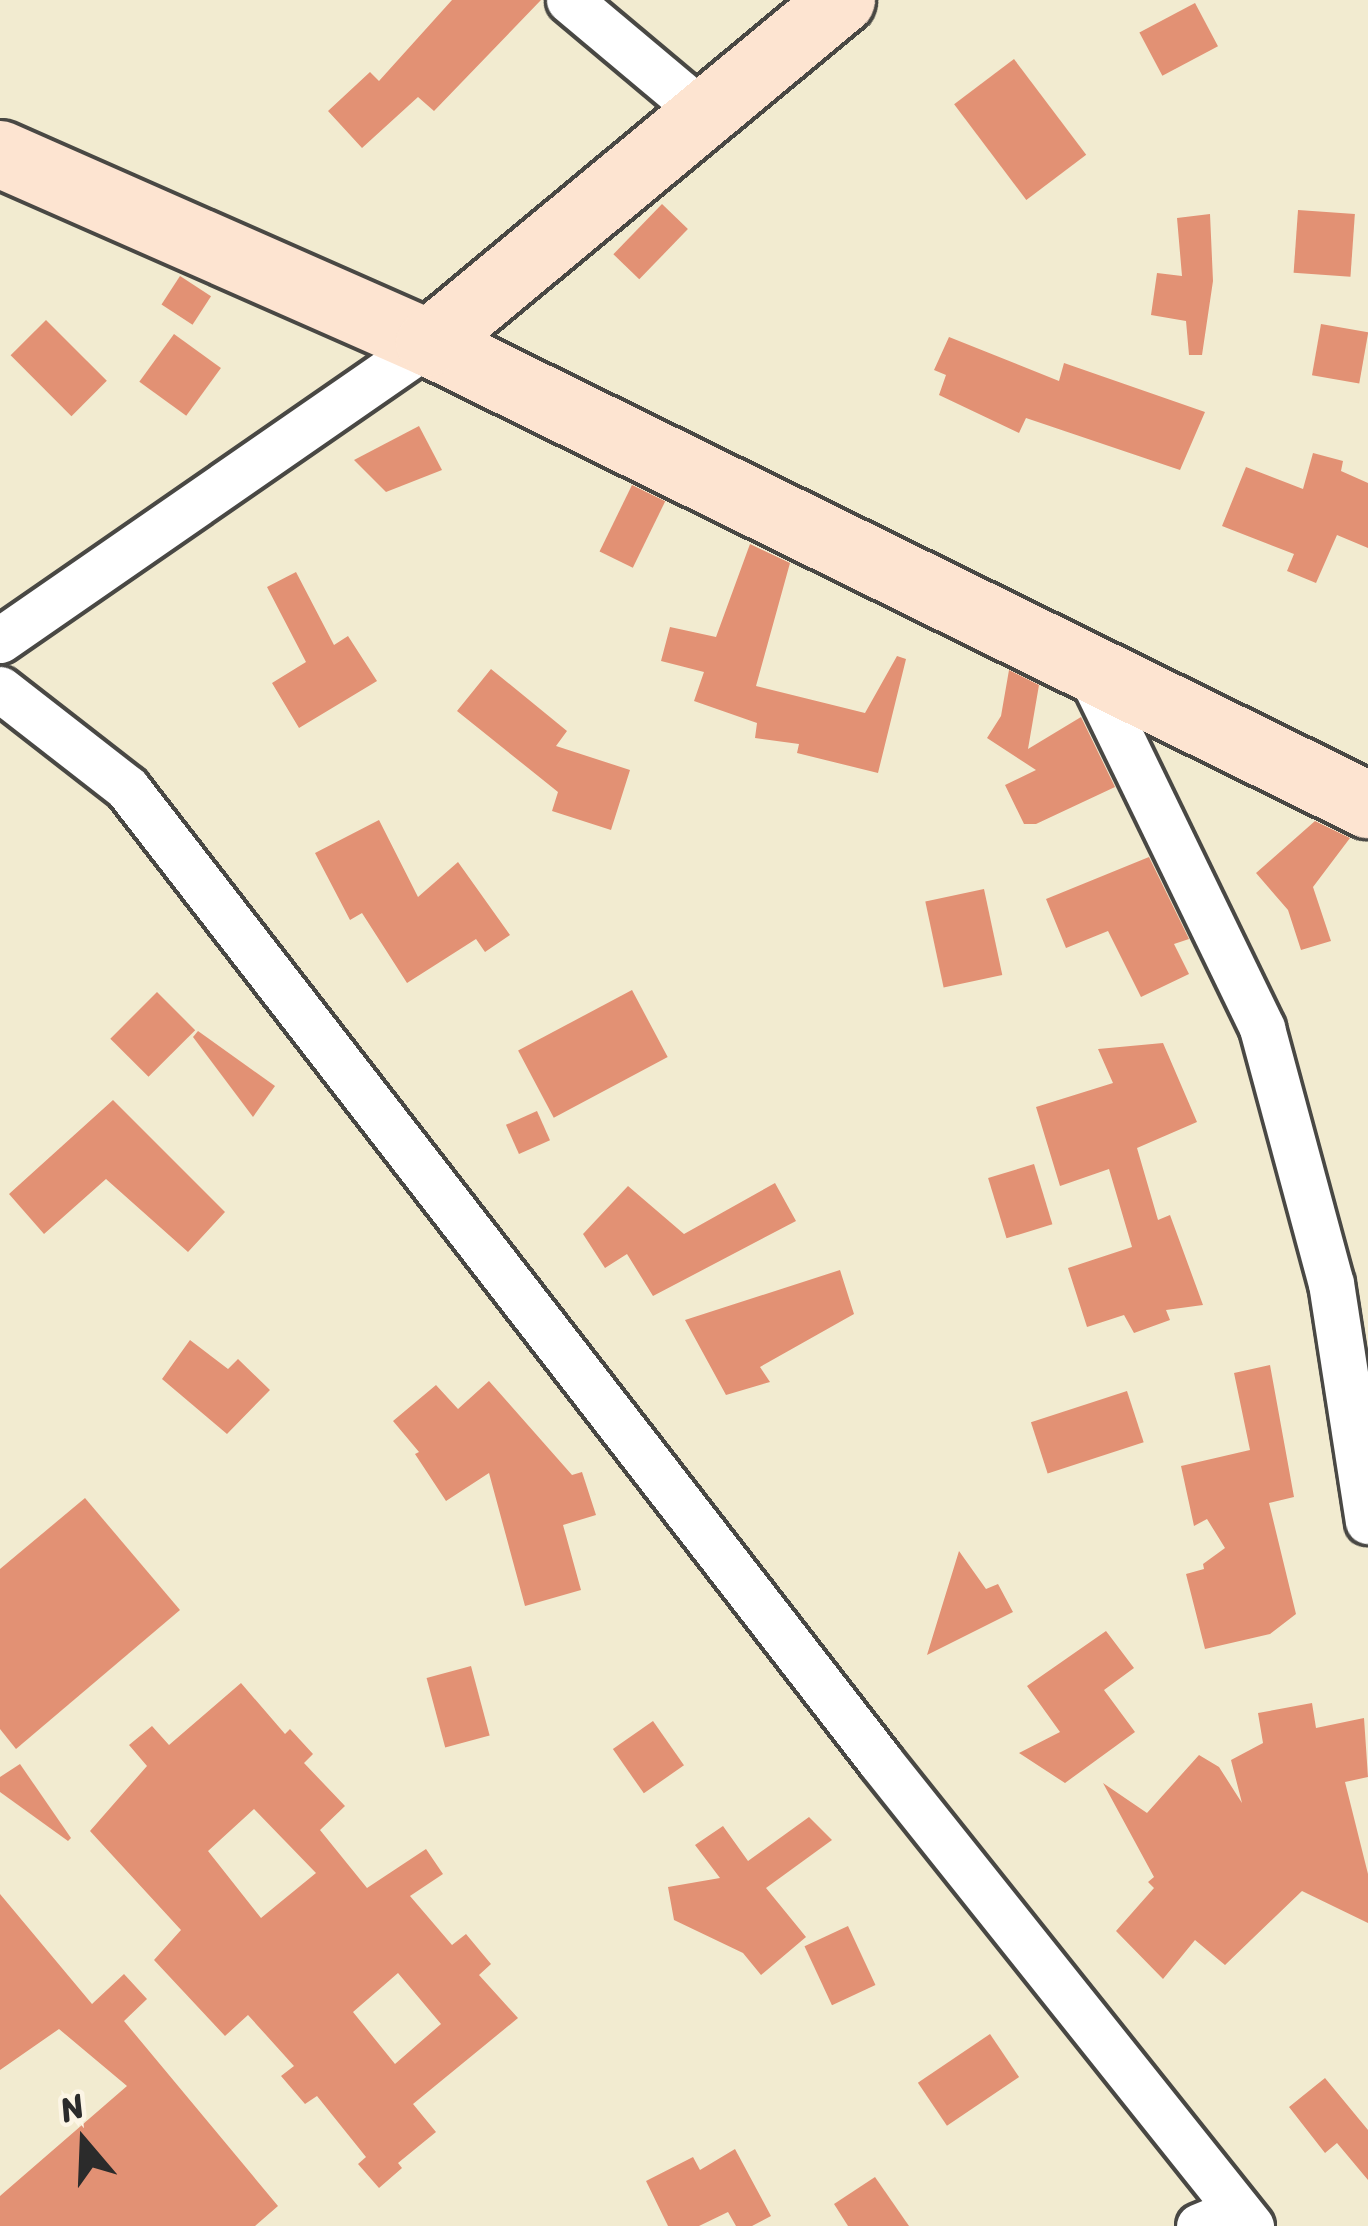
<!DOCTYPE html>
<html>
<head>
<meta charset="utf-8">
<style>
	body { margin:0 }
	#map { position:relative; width:1368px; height:2226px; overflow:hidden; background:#f2ebd0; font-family:Sriracha,sans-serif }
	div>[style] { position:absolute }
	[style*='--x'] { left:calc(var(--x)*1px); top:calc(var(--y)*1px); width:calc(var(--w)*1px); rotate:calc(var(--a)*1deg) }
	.building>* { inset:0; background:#e29174; transform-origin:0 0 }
	.roads { filter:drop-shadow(3px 0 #494844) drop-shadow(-3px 0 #494844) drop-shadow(0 3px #494844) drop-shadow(0 -3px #494844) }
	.street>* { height:45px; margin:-22.5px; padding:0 22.5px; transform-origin:22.5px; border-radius:22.5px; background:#fff }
	.secondary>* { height:66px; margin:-33px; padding:0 33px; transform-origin:33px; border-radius:33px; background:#fde4d1 }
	span { translate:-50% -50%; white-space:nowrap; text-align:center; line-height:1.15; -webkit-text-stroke:9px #fcf5e5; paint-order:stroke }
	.north { position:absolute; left:24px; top:2082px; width:120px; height:120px; -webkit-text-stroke:9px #fcf5e5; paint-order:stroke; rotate:341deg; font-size:33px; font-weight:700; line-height:48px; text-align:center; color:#2b2b2b }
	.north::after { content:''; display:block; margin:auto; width:42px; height:54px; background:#2b2b2b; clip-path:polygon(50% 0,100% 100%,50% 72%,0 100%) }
</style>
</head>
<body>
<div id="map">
	<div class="building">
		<i style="clip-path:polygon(452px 0,541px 0,434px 111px,418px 97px,362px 148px,328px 111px,370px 72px,379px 81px)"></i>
		<i style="left:1195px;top:3px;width:49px;height:63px;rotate:62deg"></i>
		<i style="left:1014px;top:59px;width:120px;height:75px;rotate:53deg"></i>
		<i style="left:662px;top:204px;width:36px;height:70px;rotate:44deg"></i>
		<i style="left:1298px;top:210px;width:57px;height:63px;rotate:4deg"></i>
		<i style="clip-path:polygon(1210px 214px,1213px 281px,1202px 355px,1189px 355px,1186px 321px,1151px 315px,1157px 273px,1182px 276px,1177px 218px)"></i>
		<i style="left:180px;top:276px;width:37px;height:34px;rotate:33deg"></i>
		<i style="left:46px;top:320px;width:86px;height:50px;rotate:45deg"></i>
		<i style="left:1321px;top:324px;width:48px;height:52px;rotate:10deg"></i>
		<i style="left:174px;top:334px;width:58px;height:59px;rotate:36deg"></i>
		<i style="clip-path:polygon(949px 337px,1059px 381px,1064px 363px,1205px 412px,1180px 470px,1026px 418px,1019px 433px,939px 395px,946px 375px,934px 370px)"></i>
		<i style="clip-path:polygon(419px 426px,442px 470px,386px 492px,354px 460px)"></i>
		<i style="clip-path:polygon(1313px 453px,1343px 461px,1341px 471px,1368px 483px,1368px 548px,1337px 535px,1316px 583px,1287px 571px,1294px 554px,1222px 526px,1246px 467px,1303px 489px)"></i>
		<i style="left:632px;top:485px;width:37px;height:74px;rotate:26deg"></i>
		<i style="clip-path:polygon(750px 544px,790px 563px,756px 686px,865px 713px,897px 656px,906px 659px,878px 773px,797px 753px,799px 744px,755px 738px,757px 723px,694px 701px,704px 672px,661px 661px,670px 627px,716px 637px)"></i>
		<i style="clip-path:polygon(296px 572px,334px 645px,348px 636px,377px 681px,299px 728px,272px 683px,306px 662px,267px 587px)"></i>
		<i style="clip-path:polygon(491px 669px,567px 731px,556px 746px,630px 770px,611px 830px,552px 811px,558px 792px,457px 711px)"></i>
		<i style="clip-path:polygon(1009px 670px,1039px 685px,1028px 749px,1081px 717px,1115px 787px,1036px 824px,1024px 824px,1005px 785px,1036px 770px,987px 738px,1001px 716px)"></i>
		<i style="clip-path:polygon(379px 820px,418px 897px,458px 862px,510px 935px,485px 952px,476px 939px,407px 983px,362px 913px,350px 920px,315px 853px)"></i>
		<i style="clip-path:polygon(1315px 821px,1350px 838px,1313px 887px,1331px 941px,1301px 950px,1288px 910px,1256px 873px)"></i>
		<i style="clip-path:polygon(1149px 857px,1189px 939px,1174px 944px,1189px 974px,1141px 997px,1108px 931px,1066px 948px,1046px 899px)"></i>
		<i style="left:984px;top:889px;width:88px;height:60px;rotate:78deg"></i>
		<i style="left:632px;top:990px;width:76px;height:129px;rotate:62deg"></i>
		<i style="left:157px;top:992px;width:54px;height:66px;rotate:45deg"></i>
		<i style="clip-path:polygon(198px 1031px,275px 1086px,253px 1117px,193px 1037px)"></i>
		<i style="clip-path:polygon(1163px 1043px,1197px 1122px,1137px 1148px,1158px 1220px,1170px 1215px,1203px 1305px,1166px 1310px,1170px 1320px,1134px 1333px,1124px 1315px,1087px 1327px,1068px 1268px,1132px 1247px,1109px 1169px,1060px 1186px,1036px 1107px,1113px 1083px,1098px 1049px)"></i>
		<i style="clip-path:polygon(113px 1100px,225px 1212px,188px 1252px,106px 1179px,44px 1234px,9px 1194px)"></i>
		<i style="left:537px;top:1111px;width:32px;height:34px;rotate:66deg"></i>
		<i style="left:1034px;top:1164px;width:63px;height:48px;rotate:73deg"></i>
		<i style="clip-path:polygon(775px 1183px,796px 1221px,653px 1296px,627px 1254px,605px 1268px,583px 1234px,628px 1186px,684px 1234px)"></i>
		<i style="clip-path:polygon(840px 1270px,854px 1314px,760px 1367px,770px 1382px,726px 1395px,685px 1320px)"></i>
		<i style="clip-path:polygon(190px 1340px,228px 1369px,238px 1359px,270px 1390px,227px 1434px,162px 1379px)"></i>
		<i style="clip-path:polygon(1270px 1365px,1294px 1497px,1269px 1503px,1296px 1614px,1270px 1634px,1205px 1649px,1186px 1574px,1204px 1569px,1203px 1564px,1225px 1548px,1207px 1519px,1194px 1526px,1181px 1466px,1250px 1450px,1234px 1373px)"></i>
		<i style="clip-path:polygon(489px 1381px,572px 1475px,582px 1472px,596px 1515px,563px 1525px,581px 1590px,525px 1606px,489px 1473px,446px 1501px,415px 1454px,419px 1452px,393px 1421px,436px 1385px,458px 1409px)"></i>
		<i style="left:1127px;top:1391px;width:54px;height:101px;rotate:72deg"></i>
		<i style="clip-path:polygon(85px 1498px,180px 1610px,16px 1749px,0 1729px,0 1569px)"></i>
		<i style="clip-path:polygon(959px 1551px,986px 1589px,998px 1584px,1013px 1612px,927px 1655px)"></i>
		<i style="clip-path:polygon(1106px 1631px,1134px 1668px,1104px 1690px,1135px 1732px,1065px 1783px,1019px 1753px,1060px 1732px,1027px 1686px)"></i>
		<i style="left:471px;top:1666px;width:72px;height:46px;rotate:75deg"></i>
		<i style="clip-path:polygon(evenodd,241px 1683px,285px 1734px,290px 1729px,313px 1754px,304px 1763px,345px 1806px,320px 1830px,367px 1888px,426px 1849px,443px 1874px,410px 1896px,452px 1945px,466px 1934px,491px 1964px,479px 1975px,518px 2018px,413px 2104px,436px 2132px,398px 2163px,402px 2168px,379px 2188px,358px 2164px,366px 2157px,317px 2096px,305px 2104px,281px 2076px,294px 2066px,248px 2015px,225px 2036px,154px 1960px,181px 1930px,90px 1831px,147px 1766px,129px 1745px,152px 1726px,169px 1745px,241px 1683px,254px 1809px,316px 1873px,261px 1918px,208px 1851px,254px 1809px,241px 1683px,398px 1973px,441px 2024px,395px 2064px,353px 2012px,398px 1973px)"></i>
		<i style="clip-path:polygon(1312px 1703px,1316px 1728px,1364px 1718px,1368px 1777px,1345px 1782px,1368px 1874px,1368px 1923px,1302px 1891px,1225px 1965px,1195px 1940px,1163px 1979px,1116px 1931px,1154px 1888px,1148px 1882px,1154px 1877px,1103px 1783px,1147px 1813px,1199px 1755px,1219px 1767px,1242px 1803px,1231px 1760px,1263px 1743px,1258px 1713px)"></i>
		<i style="left:653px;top:1721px;width:54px;height:49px;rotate:55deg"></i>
		<i style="clip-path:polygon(20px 1764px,71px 1838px,68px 1841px,0 1792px,0 1777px)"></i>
		<i style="clip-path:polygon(809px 1817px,832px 1840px,766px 1888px,806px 1937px,761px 1975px,743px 1953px,674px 1920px,668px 1887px,720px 1878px,695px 1845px,723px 1826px,748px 1861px)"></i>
		<i style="clip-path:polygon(0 1894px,92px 2004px,124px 1974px,147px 1999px,124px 2021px,278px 2206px,255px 2226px,0 2226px,0 2196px,127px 2086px,59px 2029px,0 2070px)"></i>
		<i style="left:848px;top:1926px;width:65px;height:48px;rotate:65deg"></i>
		<i style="left:990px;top:2034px;width:52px;height:87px;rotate:56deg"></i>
		<i style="clip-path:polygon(1325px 2078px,1368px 2130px,1368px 2180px,1337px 2143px,1325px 2153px,1289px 2107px)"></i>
		<i style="clip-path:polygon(735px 2149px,771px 2216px,752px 2226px,736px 2226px,728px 2212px,699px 2226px,668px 2226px,646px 2181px,693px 2157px,700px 2170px)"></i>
		<i style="clip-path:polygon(875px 2177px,909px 2226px,848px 2226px,834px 2204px)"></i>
	</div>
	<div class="roads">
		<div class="street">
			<i style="--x:569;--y:0;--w:177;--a:40"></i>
			<i style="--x:0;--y:640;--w:522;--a:-34.7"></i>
			<i style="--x:1085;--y:663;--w:406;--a:64.1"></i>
			<i style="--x:1262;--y:1028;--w:264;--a:74.9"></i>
			<i style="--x:1331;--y:1283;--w:241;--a:81.2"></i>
			<i style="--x:0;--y:689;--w:161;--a:37.9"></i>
			<i style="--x:127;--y:788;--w:1230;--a:52.26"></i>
			<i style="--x:880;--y:1761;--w:595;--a:51.42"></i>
			<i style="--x:1199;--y:2226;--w:42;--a:-22.3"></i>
		</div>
		<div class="secondary">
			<i style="--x:0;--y:154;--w:469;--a:23.8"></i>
			<i style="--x:429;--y:343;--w:1047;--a:26.2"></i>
			<i style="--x:429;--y:343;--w:537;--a:-39.71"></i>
		</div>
	</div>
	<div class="north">N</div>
</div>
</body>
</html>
